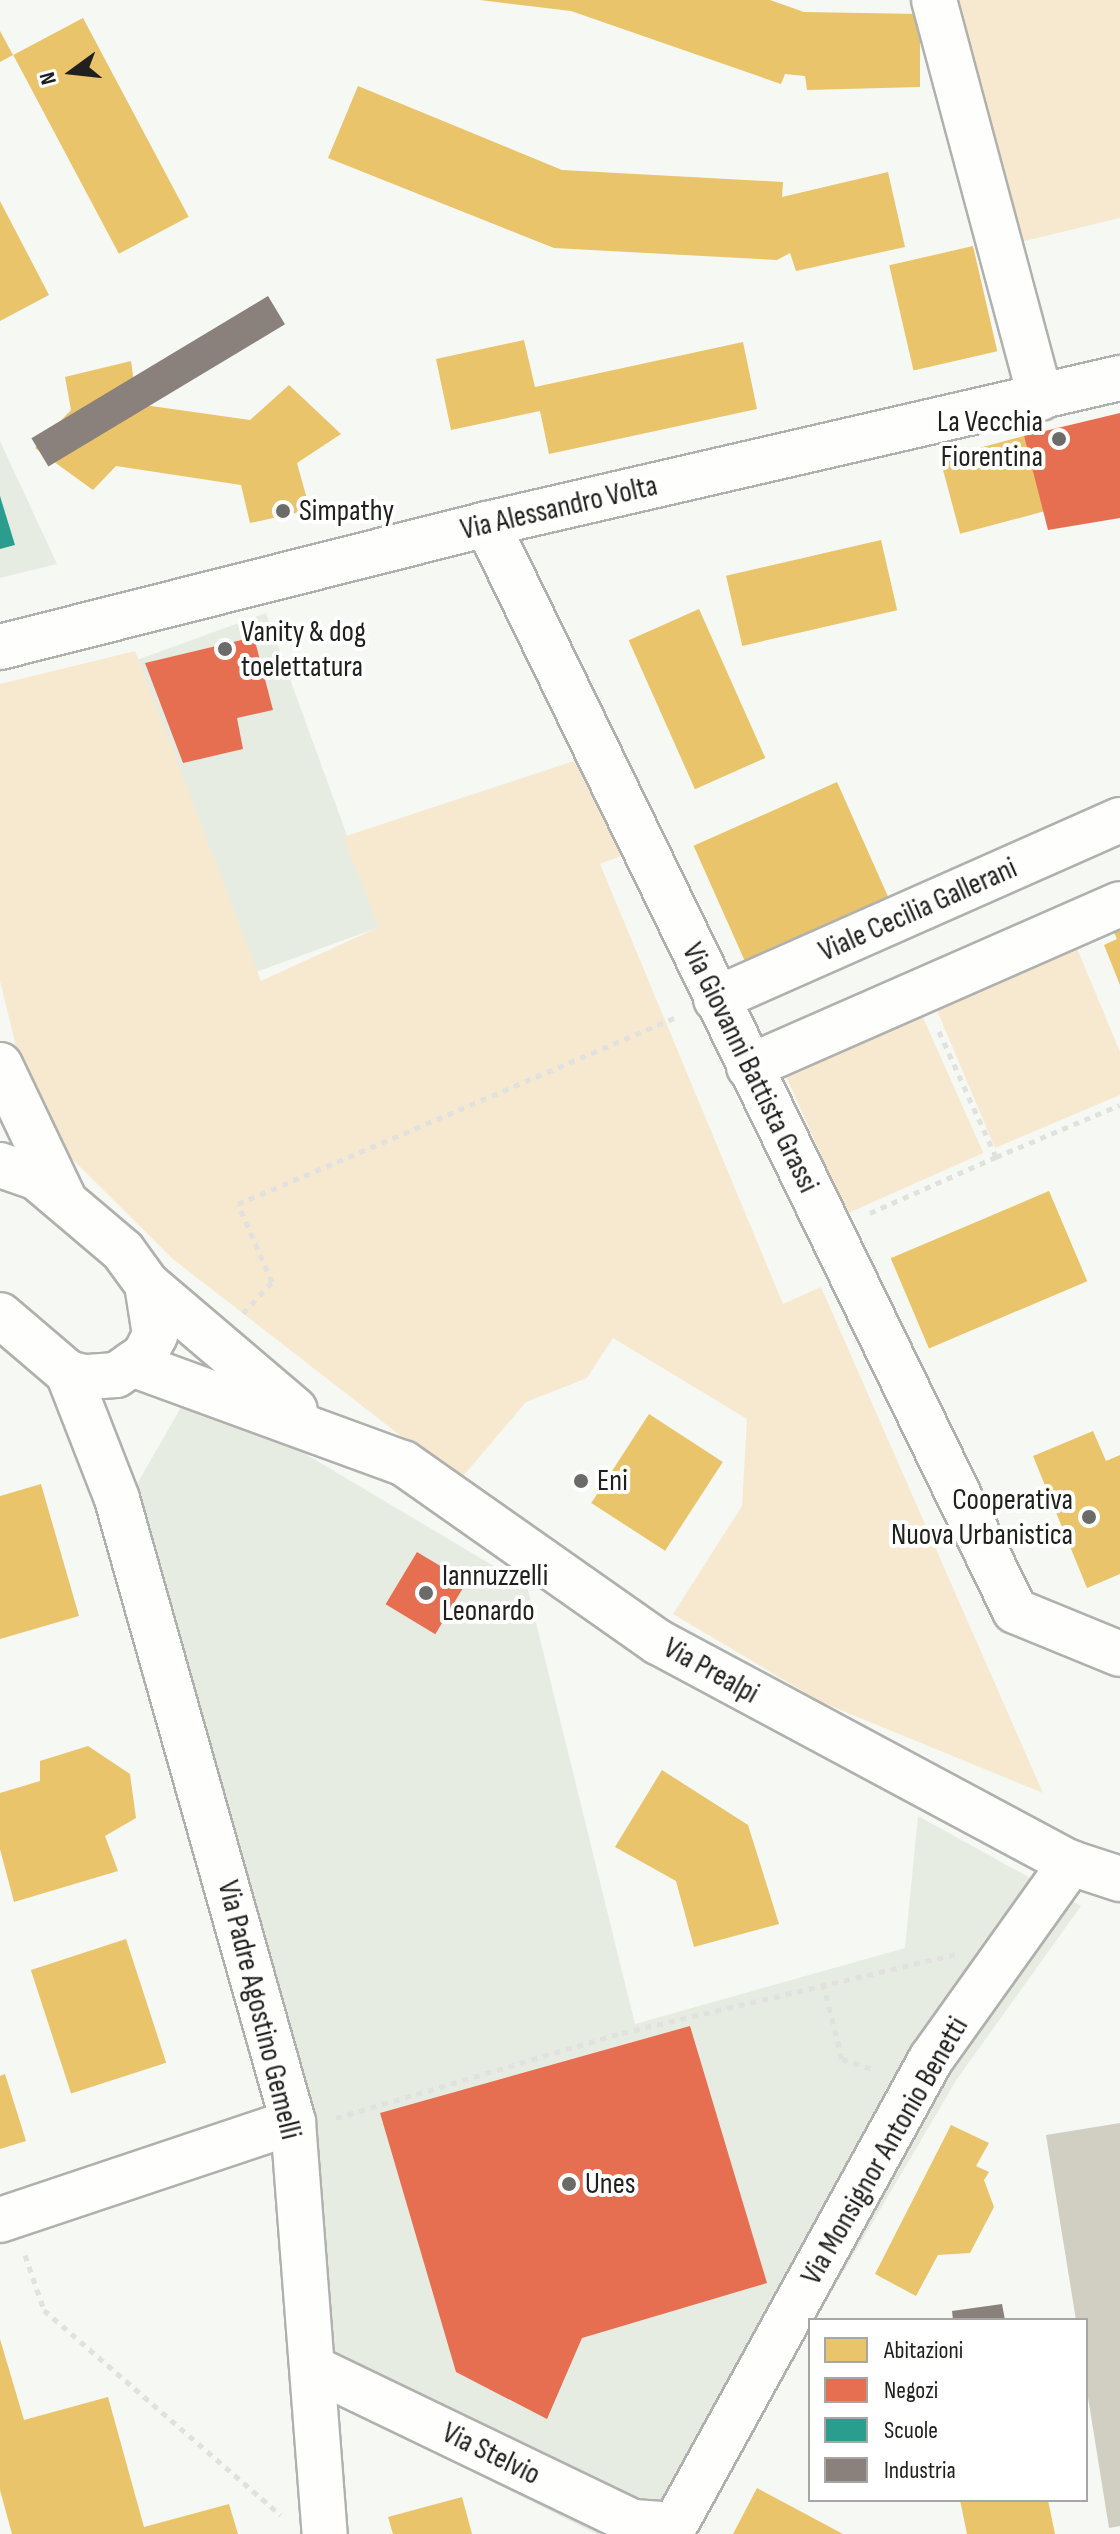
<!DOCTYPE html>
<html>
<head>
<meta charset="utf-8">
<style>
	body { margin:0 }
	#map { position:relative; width:1120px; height:2534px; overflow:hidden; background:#f6f8f4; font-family:"Sofia Sans Condensed",sans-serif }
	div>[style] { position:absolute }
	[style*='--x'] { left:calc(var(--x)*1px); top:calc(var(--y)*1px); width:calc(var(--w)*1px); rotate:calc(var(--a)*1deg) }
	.built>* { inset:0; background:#e7ece2; transform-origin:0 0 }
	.green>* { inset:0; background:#f6e9cf; transform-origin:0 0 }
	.homes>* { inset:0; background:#e9c46a; transform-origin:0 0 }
	.shops>* { inset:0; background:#e76f51; transform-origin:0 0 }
	.schools>* { inset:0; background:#2a9d8f }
	.industry>* { inset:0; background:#8a817c; transform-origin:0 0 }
	.building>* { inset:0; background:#d0cfc1 }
	.path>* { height:5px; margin-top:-2.5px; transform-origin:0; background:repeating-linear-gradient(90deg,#e1e1e0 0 6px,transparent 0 12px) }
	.roads { filter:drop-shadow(2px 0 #b0b1ae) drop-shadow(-2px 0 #b0b1ae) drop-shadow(0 2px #b0b1ae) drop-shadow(0 -2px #b0b1ae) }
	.minor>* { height:44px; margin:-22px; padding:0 22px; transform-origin:22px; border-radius:22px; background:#fefefd }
	.dots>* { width:22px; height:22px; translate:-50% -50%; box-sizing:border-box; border:4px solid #fff; border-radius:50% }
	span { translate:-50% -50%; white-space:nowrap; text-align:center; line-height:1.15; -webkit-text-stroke:8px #fff; paint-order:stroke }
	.poi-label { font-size:30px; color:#20211e }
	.right { translate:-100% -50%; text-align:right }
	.left { translate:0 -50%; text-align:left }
	.street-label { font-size:30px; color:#20211e }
	.legend { position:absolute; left:808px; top:2318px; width:280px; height:184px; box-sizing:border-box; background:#fff; border:2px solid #a6a6a5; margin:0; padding:10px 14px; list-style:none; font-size:24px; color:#20211e }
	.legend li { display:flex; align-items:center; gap:16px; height:40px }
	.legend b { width:40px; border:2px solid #a6a6a5 }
	.north { position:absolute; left:32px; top:32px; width:80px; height:80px; -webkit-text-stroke:6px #fff; paint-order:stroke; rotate:255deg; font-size:22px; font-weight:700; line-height:32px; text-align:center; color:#20211e }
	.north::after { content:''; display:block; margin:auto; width:28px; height:36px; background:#20211e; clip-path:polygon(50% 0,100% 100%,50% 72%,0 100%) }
</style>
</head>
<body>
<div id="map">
	<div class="built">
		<i style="clip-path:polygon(0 441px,57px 564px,0 578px)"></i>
		<i style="left:266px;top:613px;width:334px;height:136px;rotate:70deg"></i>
		<i style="clip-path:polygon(184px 1402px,272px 1434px,527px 1586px,635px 2024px,905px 1948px,918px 1816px,1081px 1906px,957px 2079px,689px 2534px,596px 2534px,335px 2403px,129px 1498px)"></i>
	</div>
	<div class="green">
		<i style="clip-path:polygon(951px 0,1120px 0,1120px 218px,1016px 243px)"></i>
		<i style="clip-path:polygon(135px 651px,261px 981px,379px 927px,343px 837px,589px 756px,631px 852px,600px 864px,783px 1304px,821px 1287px,1043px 1793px,821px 1702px,673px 1614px,742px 1506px,747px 1419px,613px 1338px,587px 1378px,526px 1402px,459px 1481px,174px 1260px,66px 1153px,16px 1046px,0 981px,0 684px)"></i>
		<i style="clip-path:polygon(1072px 936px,1120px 1052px,1120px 1095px,995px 1148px,931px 996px)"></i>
		<i style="left:917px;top:1004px;width:163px;height:149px;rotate:66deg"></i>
	</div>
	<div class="homes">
		<i style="clip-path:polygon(480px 0,770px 0,804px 12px,920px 14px,920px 87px,807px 90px,805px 76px,785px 74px,781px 84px,571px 11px)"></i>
		<i style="left:83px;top:18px;width:225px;height:79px;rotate:62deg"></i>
		<i style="clip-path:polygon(0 31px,13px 55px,0 62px)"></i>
		<i style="clip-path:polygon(358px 86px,562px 170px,783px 182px,782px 197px,888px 172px,905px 247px,796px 271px,790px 253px,777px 260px,554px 248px,328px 158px)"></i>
		<i style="clip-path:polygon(0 201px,49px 295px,0 321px)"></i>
		<i style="left:973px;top:246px;width:108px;height:86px;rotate:77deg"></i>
		<i style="clip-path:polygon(524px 340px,535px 387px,743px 342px,757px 409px,549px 454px,540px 411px,451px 430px,436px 359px)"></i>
		<i style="clip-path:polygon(131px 361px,137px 404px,250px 420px,289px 385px,341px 434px,297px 463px,310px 510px,250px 523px,241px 485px,116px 466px,93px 490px,35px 448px,71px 410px,65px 377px)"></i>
		<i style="left:1024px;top:436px;width:78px;height:87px;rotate:75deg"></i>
		<i style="left:881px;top:540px;width:72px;height:159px;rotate:77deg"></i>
		<i style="left:699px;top:609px;width:163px;height:77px;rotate:66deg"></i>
		<i style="left:837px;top:782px;width:126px;height:157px;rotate:66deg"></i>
		<i style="clip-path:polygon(1120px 922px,1120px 985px,1104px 945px,1117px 939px,1111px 926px)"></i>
		<i style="left:1049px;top:1191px;width:98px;height:172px;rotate:67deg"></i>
		<i style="left:649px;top:1414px;width:88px;height:106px;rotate:33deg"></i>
		<i style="clip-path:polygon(1093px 1431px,1106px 1461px,1120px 1455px,1120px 1574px,1087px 1588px,1033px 1456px)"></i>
		<i style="clip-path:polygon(41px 1484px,79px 1616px,0 1639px,0 1496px)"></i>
		<i style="clip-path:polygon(88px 1746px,130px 1774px,136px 1818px,105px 1836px,118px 1871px,14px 1902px,0 1849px,0 1793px,40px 1781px,40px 1761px)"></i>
		<i style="clip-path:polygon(662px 1770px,748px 1825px,779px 1924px,694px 1947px,676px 1881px,615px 1847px)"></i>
		<i style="left:126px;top:1939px;width:130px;height:100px;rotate:72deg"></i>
		<i style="clip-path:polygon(5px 2074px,26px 2141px,0 2149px,0 2076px)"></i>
		<i style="clip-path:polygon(951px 2125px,989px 2143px,976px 2166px,989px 2172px,984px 2180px,994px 2207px,970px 2253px,938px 2255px,916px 2296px,875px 2274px)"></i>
		<i style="clip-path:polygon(0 2339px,24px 2420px,108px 2397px,144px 2527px,229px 2504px,238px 2534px,12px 2534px,0 2490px)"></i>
		<i style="clip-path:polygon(757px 2488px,843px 2534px,733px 2534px)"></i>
		<i style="clip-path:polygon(462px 2497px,472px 2534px,393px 2534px,388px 2517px)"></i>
		<i style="clip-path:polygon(960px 2500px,1048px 2500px,1055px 2534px,967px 2534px)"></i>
	</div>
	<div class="shops">
		<i style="clip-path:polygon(1120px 413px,1120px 518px,1048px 530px,1024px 436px)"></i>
		<i style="clip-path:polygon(254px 637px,273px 710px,237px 718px,243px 749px,183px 763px,145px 663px)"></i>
		<i style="left:417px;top:1552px;width:58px;height:61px;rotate:31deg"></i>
		<i style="clip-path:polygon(690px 2026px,767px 2283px,582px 2338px,547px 2419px,456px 2372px,380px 2113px)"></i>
	</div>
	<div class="schools">
		<i style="clip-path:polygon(0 496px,15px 545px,0 549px)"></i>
	</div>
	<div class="industry">
		<i style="left:268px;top:296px;width:33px;height:276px;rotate:59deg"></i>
		<i style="clip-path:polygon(1002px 2304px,1005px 2320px,953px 2320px,952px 2311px)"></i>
	</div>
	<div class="building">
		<i style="clip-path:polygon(1120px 2123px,1120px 2526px,1109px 2528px,1086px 2385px,1086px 2320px,1076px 2320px,1046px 2135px)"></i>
	</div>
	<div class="path">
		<i style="--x:996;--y:1157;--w:134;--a:-22.8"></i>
		<i style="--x:870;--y:1213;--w:138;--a:-24"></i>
		<i style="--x:996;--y:1157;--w:141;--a:-114.4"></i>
		<i style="--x:243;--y:1313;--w:42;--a:-46.9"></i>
		<i style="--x:272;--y:1282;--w:85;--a:-113.6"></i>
		<i style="--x:238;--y:1204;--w:479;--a:-23.1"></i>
		<i style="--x:823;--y:1983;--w:78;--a:76"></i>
		<i style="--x:842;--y:2059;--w:36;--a:18"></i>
		<i style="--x:336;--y:2118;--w:298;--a:-16.6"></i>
		<i style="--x:622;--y:2033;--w:342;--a:-13.3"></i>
		<i style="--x:25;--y:2255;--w:58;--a:70.9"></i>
		<i style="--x:44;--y:2310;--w:313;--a:40.9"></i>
	</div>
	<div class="roads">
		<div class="minor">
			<i style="--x:934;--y:0;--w:412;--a:75"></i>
			<i style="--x:487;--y:524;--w:1208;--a:64.09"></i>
			<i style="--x:1015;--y:1611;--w:113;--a:22.3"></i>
			<i style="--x:0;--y:647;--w:502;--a:-14.17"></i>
			<i style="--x:487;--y:524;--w:650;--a:-12.99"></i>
			<i style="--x:716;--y:999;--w:442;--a:-23.9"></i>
			<i style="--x:0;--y:1065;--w:146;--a:64.5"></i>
			<i style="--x:749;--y:1067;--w:405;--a:-23.7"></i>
			<i style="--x:0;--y:1165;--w:39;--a:19"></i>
			<i style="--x:37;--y:1178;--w:113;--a:40.3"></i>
			<i style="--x:123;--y:1251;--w:41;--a:54"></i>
			<i style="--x:147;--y:1284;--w:52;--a:81.1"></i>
			<i style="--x:155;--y:1335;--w:22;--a:117"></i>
			<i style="--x:145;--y:1355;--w:35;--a:145"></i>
			<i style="--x:116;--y:1375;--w:32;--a:176"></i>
			<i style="--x:84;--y:1377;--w:16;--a:-166"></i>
			<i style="--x:68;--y:1373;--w:89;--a:-139.5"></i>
			<i style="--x:147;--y:1284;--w:194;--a:40.4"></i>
			<i style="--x:132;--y:1364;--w:289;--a:20.1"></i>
			<i style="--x:403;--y:1463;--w:312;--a:35.1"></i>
			<i style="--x:658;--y:1642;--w:468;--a:28.2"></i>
			<i style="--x:1071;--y:1863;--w:52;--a:18.1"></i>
			<i style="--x:68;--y:1373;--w:135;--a:68.7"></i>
			<i style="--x:117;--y:1499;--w:647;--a:74.22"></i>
			<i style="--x:293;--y:2122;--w:413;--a:85.6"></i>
			<i style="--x:0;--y:2220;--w:309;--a:-18.5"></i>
			<i style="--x:313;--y:2368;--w:355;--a:25.7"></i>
			<i style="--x:633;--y:2522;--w:39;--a:4"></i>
			<i style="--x:670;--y:2534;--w:542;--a:-61.21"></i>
			<i style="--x:931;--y:2059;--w:241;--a:-54.5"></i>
		</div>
	</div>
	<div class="dots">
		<i style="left:1059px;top:439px;background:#6b6c69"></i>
		<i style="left:283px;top:511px;background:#6b6c69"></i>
		<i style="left:225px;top:649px;background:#6b6c69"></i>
		<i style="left:581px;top:1481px;background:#6b6c69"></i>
		<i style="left:1089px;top:1517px;background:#6b6c69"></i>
		<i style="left:426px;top:1593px;background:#6b6c69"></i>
		<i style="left:569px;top:2184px;background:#6b6c69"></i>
	</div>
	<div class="poi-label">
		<span class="right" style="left:1043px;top:439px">La Vecchia<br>Fiorentina</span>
		<span class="left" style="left:299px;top:511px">Simpathy</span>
		<span class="left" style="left:241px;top:649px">Vanity &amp; dog<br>toelettatura</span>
		<span class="left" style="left:597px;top:1481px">Eni</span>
		<span class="right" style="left:1073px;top:1517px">Cooperativa<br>Nuova Urbanistica</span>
		<span class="left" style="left:442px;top:1593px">Iannuzzelli<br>Leonardo</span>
		<span class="left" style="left:585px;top:2184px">Unes</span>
	</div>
	<div class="street-label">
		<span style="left:559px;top:508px;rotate:-13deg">Via Alessandro Volta</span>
		<span style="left:918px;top:910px;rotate:-24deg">Viale Cecilia Gallerani</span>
		<span style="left:750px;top:1068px;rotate:64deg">Via Giovanni Battista Grassi</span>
		<span style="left:711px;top:1671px;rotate:29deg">Via Prealpi</span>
		<span style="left:259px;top:2010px;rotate:76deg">Via Padre Agostino Gemelli</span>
		<span style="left:885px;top:2151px;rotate:-60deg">Via Monsignor Antonio Benetti</span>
		<span style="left:491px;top:2454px;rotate:26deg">Via Stelvio</span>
	</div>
	<ul class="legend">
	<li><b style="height:22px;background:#e9c46a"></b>Abitazioni</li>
	<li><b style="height:22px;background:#e76f51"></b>Negozi</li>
	<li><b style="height:22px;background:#2a9d8f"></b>Scuole</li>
	<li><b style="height:22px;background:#8a817c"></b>Industria</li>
	</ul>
	<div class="north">N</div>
</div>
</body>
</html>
